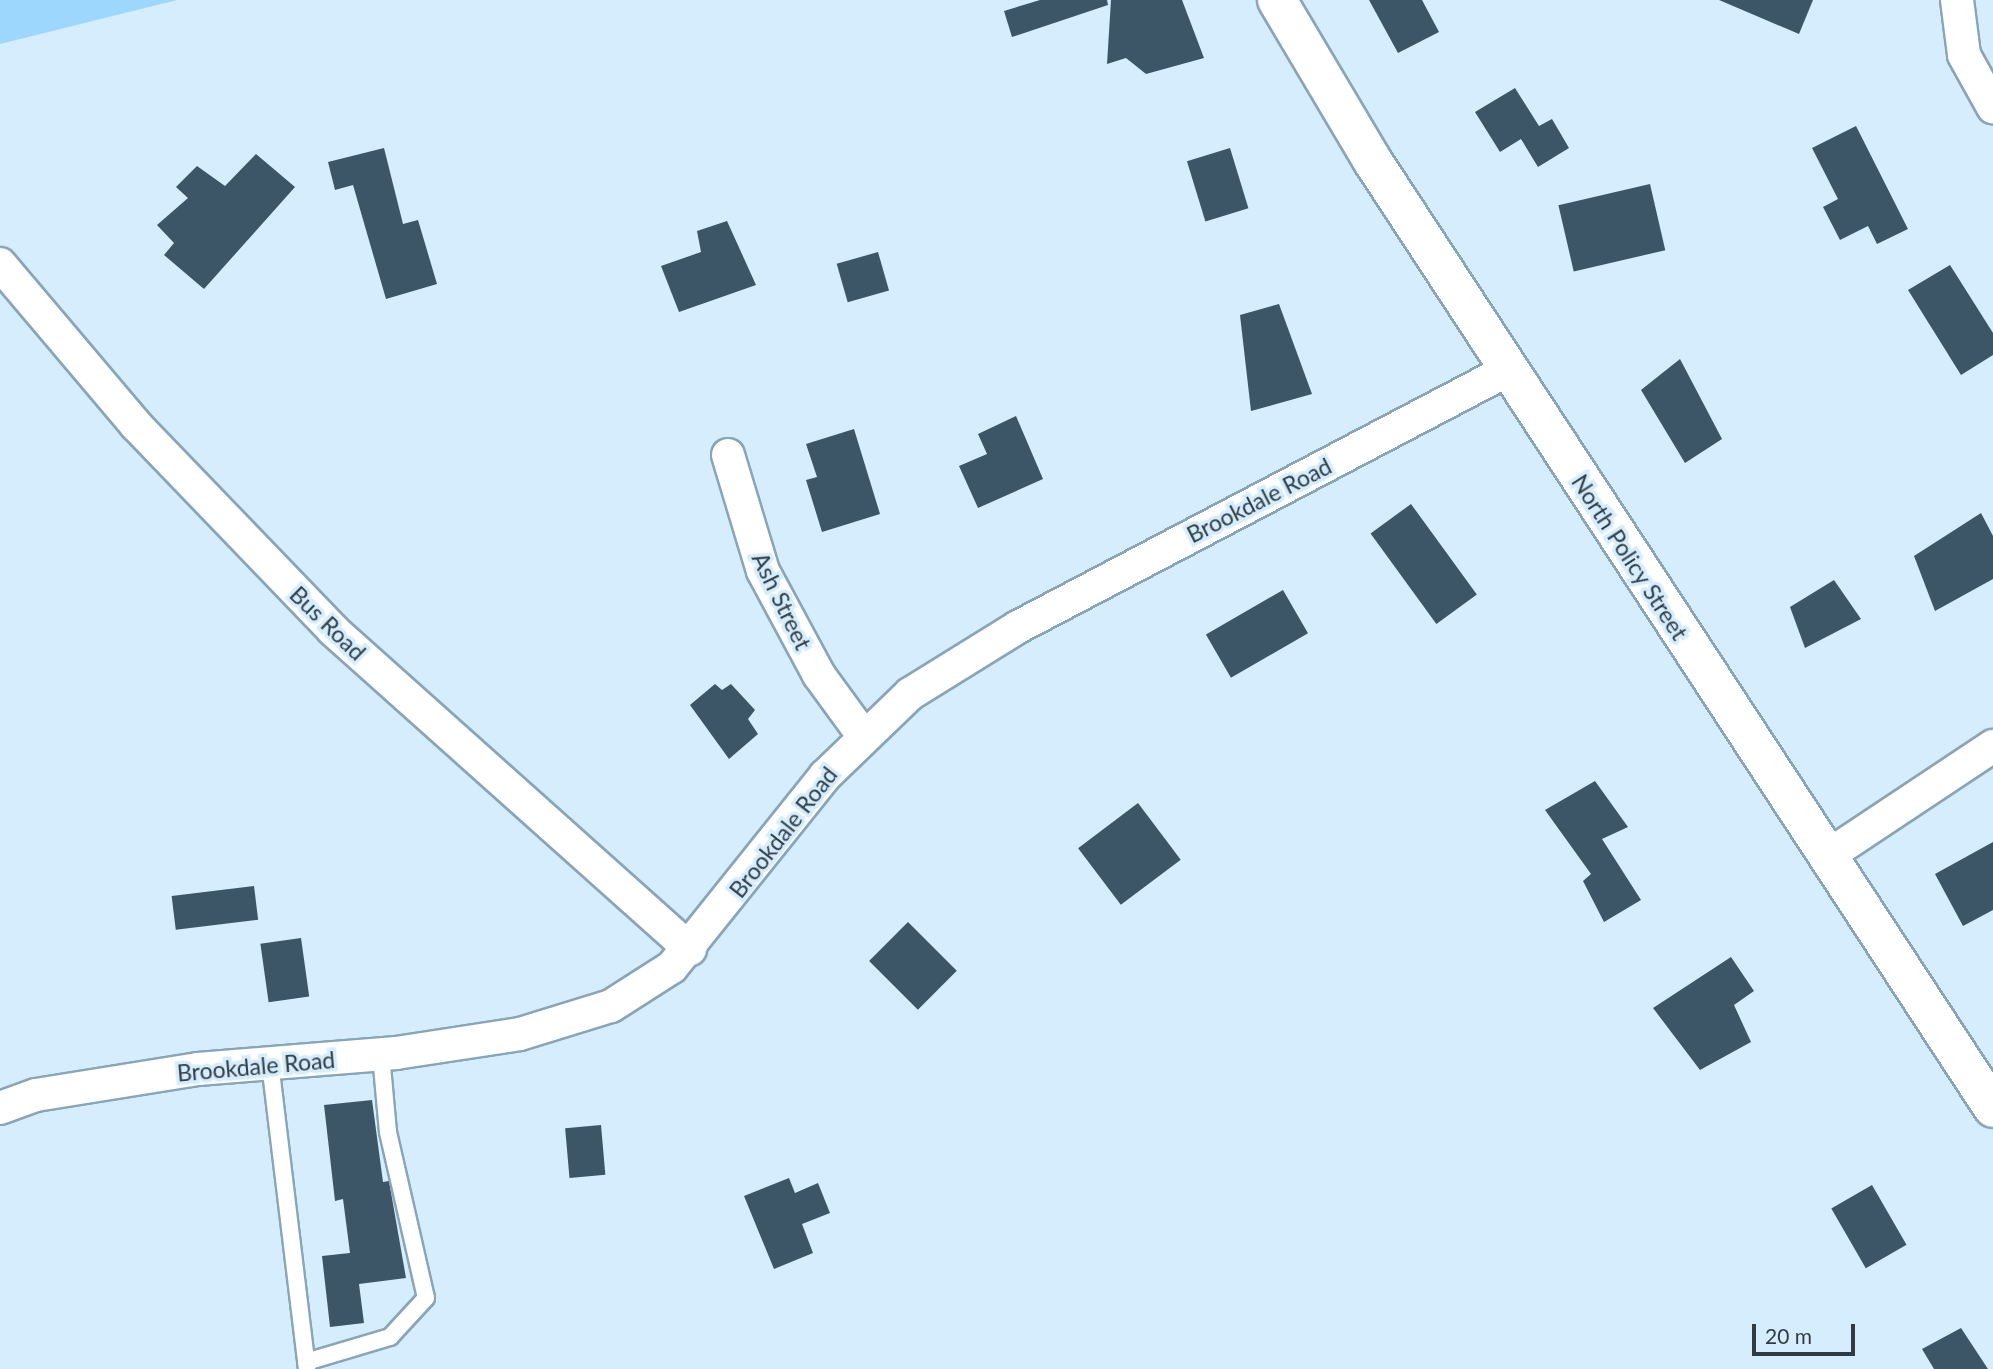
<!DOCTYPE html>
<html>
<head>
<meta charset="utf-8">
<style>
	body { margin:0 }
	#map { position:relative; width:1993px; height:1369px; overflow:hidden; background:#d5edfd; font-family:Lato,sans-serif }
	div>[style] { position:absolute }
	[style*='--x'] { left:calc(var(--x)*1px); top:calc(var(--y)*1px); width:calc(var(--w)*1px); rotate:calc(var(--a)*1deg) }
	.green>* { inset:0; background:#9ed7fe }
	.building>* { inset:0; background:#3c5667; transform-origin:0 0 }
	.roads { filter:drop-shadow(2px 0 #89a5b8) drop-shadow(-2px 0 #89a5b8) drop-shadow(0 2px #89a5b8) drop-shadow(0 -2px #89a5b8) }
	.lane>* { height:16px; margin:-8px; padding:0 8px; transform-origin:8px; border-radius:8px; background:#fff }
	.street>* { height:32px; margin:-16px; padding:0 16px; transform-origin:16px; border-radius:16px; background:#fff }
	.secondary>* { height:38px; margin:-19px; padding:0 19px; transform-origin:19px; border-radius:19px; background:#fff }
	span { translate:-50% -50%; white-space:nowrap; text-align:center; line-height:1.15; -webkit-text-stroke:7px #d5edfd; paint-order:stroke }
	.street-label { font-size:23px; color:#303c44 }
	.scale { position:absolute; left:1752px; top:1324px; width:103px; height:32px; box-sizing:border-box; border:4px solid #303c44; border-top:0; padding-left:9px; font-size:21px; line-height:24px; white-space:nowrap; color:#303c44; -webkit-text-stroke:5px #d5edfd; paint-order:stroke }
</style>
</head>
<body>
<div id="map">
	<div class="green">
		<i style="clip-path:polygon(0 0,177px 0,0 44px)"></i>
	</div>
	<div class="building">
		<i style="clip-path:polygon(1040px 0,1107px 0,1108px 5px,1012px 37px,1004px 11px)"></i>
		<i style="clip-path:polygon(1111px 0,1182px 0,1204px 58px,1146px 74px,1126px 58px,1107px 64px)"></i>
		<i style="clip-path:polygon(1369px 0,1422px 0,1439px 32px,1398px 53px)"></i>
		<i style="clip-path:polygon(1719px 0,1813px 0,1799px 34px)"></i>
		<i style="clip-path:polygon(1515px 88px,1539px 126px,1552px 119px,1569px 148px,1538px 167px,1521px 139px,1500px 152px,1475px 112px)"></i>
		<i style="clip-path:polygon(1856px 126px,1908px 229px,1877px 244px,1868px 226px,1840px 240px,1823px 207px,1838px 199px,1812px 148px)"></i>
		<i style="clip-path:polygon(384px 148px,403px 224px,418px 220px,437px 284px,386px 299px,353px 185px,335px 190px,328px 162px)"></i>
		<i style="left:1230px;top:148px;width:63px;height:45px;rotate:73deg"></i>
		<i style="clip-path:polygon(256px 154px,295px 187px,204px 289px,164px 255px,174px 243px,157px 225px,188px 198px,176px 187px,197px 166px,225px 186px)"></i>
		<i style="left:1650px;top:184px;width:68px;height:94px;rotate:77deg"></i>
		<i style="clip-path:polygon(727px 221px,756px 285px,679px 312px,661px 266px,701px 252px,697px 231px)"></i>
		<i style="left:878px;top:252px;width:40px;height:43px;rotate:74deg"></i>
		<i style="clip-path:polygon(1950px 265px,1993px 333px,1993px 355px,1961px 375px,1908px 290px)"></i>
		<i style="clip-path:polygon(1279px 304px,1312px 394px,1251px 411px,1240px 315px)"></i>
		<i style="clip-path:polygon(1680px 359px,1722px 439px,1685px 463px,1641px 390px)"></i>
		<i style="clip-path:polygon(1016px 416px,1043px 479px,978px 508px,959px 466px,987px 454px,978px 434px)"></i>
		<i style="clip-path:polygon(854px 429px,880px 514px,822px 532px,806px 480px,817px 477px,806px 444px)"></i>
		<i style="left:1411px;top:504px;width:112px;height:50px;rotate:54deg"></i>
		<i style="clip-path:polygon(1981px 513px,1993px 536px,1993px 579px,1935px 611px,1914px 556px)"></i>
		<i style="clip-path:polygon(1834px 580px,1861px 619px,1805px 648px,1790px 607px)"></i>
		<i style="left:1283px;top:590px;width:50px;height:89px;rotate:60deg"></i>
		<i style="clip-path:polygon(715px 684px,722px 690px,731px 684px,755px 710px,748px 719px,758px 734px,729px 759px,690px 705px)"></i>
		<i style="clip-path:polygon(1595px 781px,1628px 827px,1602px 839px,1641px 900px,1604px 922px,1583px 881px,1591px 874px,1545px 810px)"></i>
		<i style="left:1138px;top:803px;width:71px;height:75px;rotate:53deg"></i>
		<i style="clip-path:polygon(1993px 842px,1993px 910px,1963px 926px,1935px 874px)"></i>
		<i style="left:254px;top:886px;width:34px;height:83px;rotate:83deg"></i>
		<i style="left:908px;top:922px;width:69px;height:55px;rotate:45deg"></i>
		<i style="left:301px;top:938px;width:59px;height:41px;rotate:82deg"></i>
		<i style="clip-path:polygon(1731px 957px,1754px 991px,1734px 1005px,1751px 1042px,1700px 1070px,1653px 1008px)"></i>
		<i style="clip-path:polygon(372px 1100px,383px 1182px,389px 1181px,406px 1278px,359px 1284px,364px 1323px,330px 1327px,322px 1256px,350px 1253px,343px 1199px,335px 1201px,324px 1105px)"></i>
		<i style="left:601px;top:1125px;width:50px;height:36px;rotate:85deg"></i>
		<i style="clip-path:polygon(789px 1178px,795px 1193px,818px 1183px,830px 1213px,802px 1224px,813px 1253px,774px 1269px,744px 1196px)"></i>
		<i style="left:1872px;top:1185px;width:69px;height:47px;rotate:60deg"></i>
		<i style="clip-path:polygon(1961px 1328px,1988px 1369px,1934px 1369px,1922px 1349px)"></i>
	</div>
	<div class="roads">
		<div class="lane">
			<i style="--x:270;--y:1063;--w:308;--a:83.1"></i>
			<i style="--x:306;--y:1362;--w:88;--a:-16.6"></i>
			<i style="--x:390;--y:1337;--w:53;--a:-47.3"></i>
			<i style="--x:426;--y:1298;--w:170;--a:-102.9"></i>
			<i style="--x:388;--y:1132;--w:77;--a:-95.2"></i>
		</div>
		<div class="street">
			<i style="--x:1957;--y:0;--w:55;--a:82.7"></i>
			<i style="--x:1964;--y:55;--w:60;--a:60.9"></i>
			<i style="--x:0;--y:264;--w:211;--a:49.8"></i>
			<i style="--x:136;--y:425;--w:284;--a:46.1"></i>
			<i style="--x:333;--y:630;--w:479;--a:41.8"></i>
			<i style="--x:728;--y:455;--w:121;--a:73.2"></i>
			<i style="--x:763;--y:571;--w:118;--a:61.7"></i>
			<i style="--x:819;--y:675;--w:73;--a:53.9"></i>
			<i style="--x:1826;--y:857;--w:201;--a:-33.6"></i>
			<i style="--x:0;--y:1108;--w:38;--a:-20"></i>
			<i style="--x:36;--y:1095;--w:164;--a:-9.1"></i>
			<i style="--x:198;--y:1069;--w:199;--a:-4.6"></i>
			<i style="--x:396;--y:1053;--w:125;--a:-8.7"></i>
			<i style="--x:520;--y:1034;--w:95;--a:-17.1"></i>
			<i style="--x:611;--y:1006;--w:72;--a:-32.6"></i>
			<i style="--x:672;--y:967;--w:245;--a:-51.3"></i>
			<i style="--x:825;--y:776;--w:118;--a:-44"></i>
			<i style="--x:910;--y:694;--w:127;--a:-31.8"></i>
			<i style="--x:1018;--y:627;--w:553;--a:-27.68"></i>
		</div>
		<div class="secondary">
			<i style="--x:1277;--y:0;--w:186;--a:59.3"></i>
			<i style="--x:1372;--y:160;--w:1133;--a:56.77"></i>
		</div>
	</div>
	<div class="street-label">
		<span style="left:1259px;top:500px;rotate:-27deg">Brookdale Road</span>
		<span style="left:1630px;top:557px;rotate:57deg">North Policy Street</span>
		<span style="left:782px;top:601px;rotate:64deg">Ash Street</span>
		<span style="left:328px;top:623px;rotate:44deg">Bus Road</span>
		<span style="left:783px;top:832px;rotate:-52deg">Brookdale Road</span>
		<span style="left:256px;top:1066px;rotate:-5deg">Brookdale Road</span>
	</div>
	<div class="scale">20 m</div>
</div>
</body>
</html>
